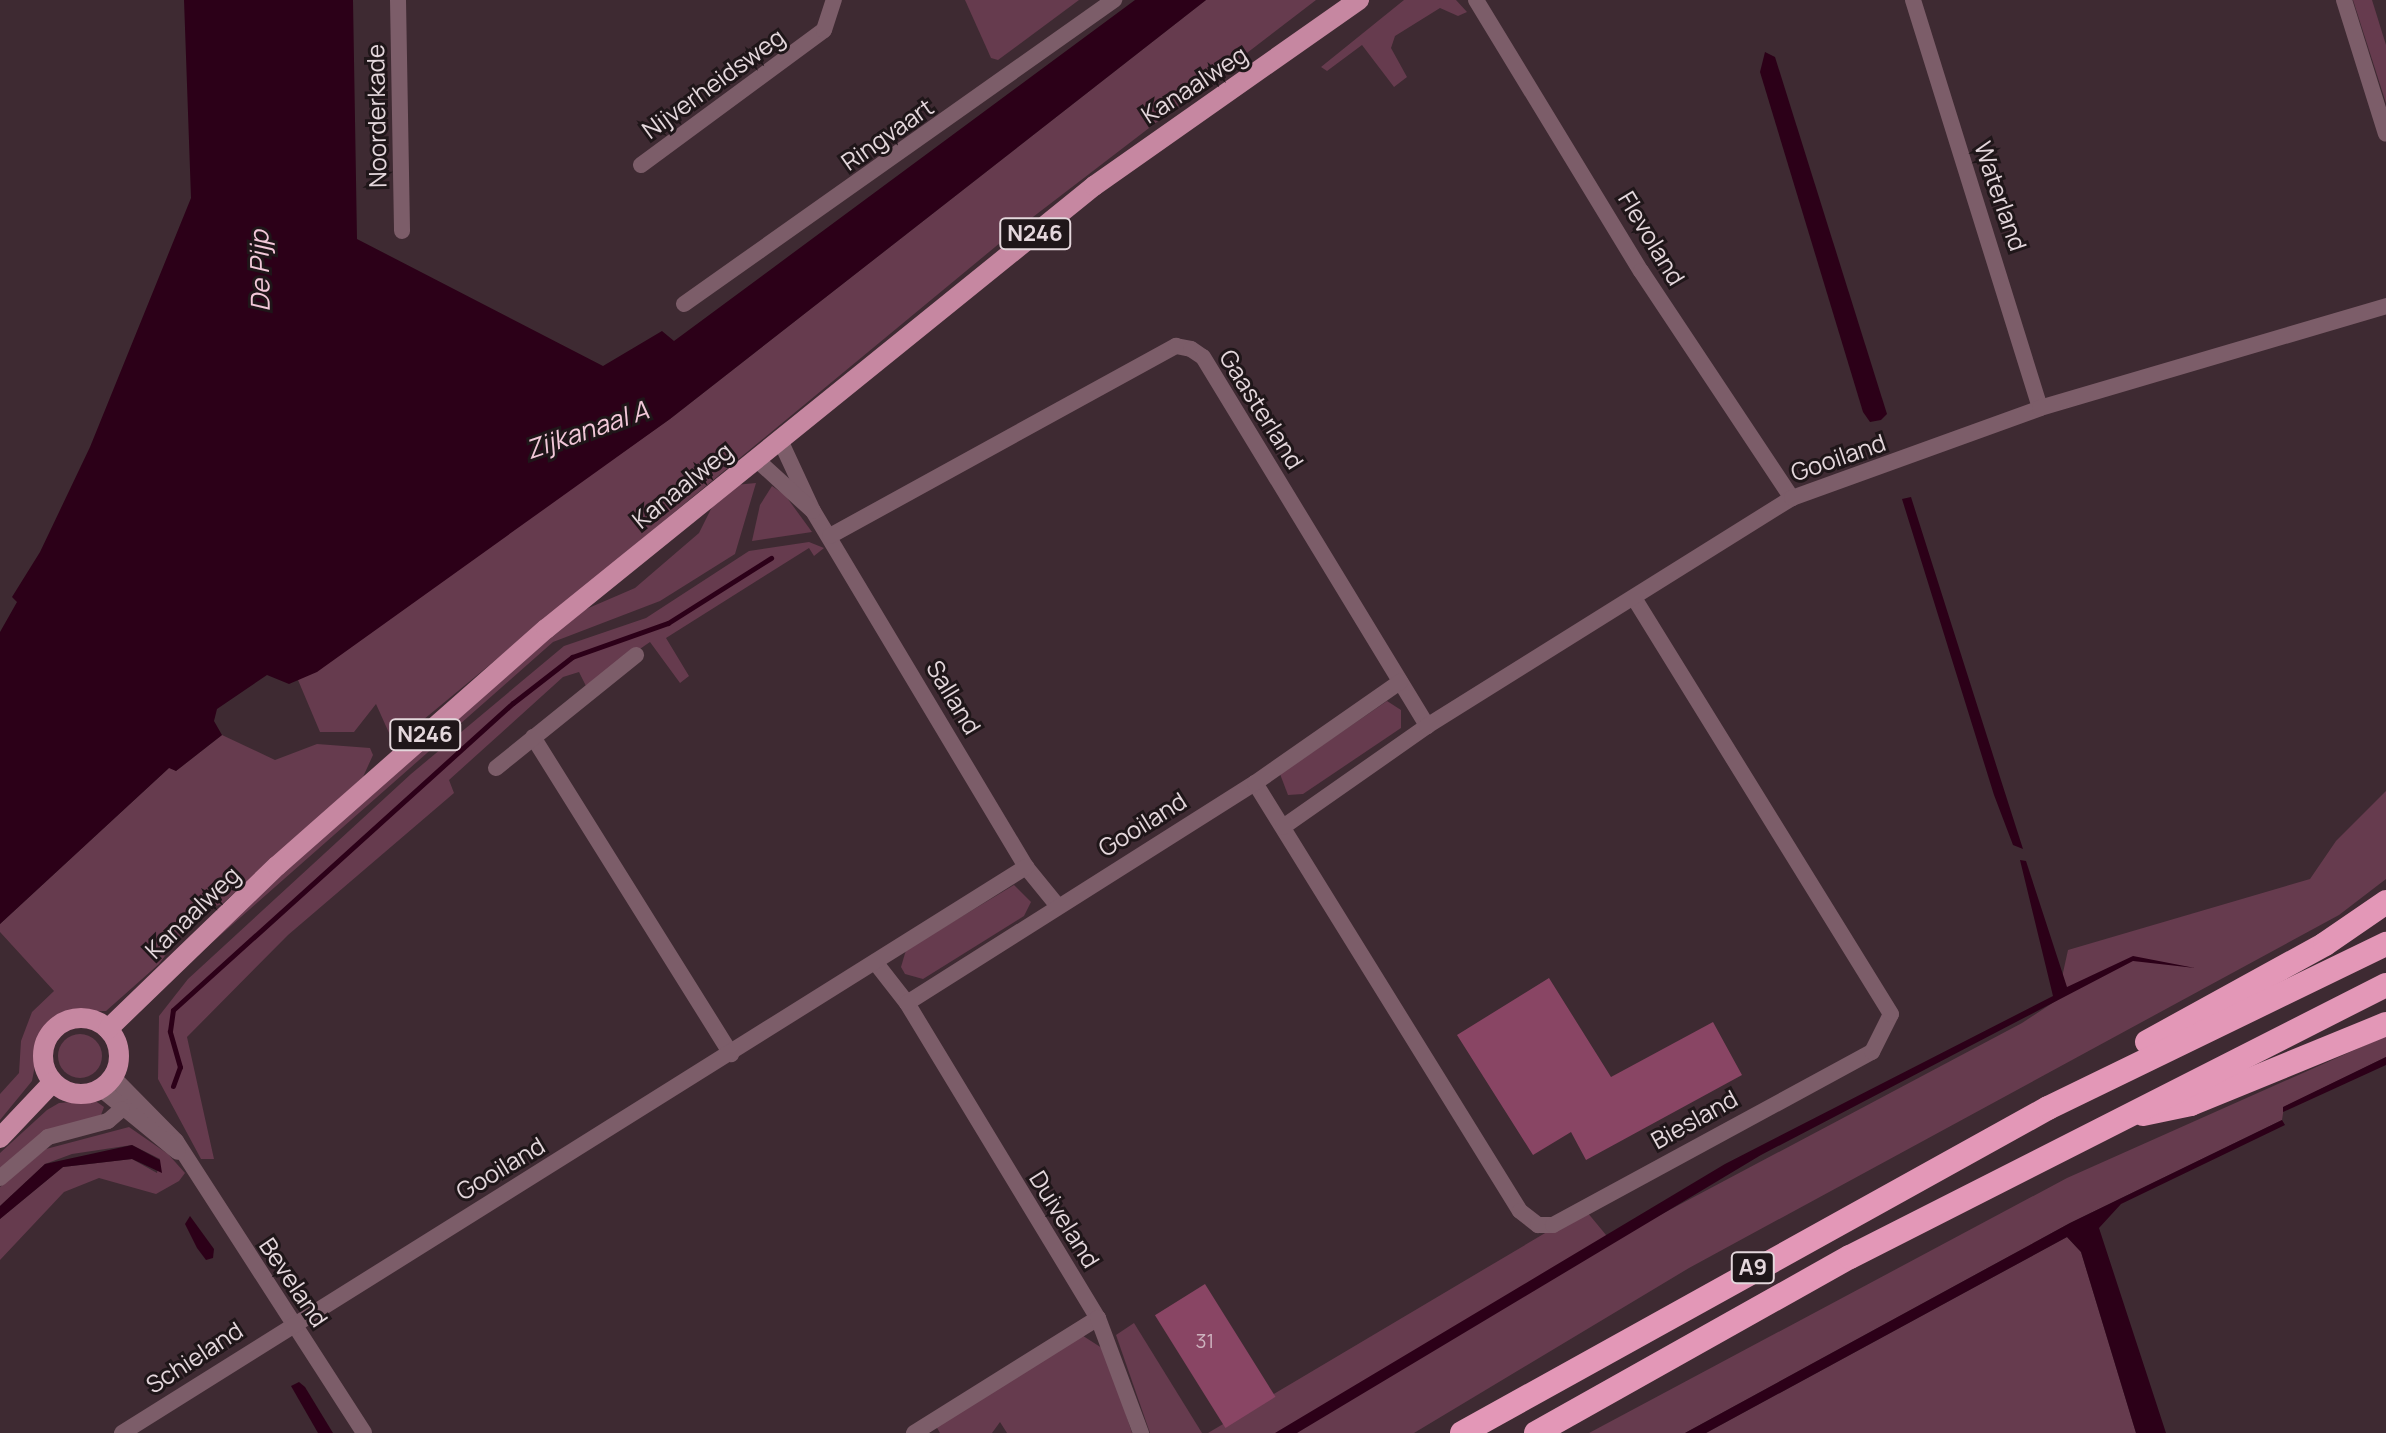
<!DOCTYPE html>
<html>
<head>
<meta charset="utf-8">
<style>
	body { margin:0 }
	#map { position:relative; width:2386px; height:1433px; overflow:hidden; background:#3e2a32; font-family:Manrope,sans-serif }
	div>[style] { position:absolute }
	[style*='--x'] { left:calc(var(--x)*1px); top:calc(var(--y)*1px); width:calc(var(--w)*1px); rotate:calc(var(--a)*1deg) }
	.green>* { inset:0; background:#663b4e }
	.round { border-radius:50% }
	.water>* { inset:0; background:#2c0018 }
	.stream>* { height:5px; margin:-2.5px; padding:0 2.5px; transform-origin:2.5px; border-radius:2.5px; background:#2c0018 }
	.building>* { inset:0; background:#894564; transform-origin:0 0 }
	.minor>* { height:16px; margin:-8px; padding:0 8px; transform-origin:8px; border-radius:8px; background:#7c5d69 }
	.major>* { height:20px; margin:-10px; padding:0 10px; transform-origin:10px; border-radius:10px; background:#c687a1 }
	.major>.ring { margin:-10px; padding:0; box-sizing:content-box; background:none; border:20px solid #c687a1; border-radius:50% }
	.highway>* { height:24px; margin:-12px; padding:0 12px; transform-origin:12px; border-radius:12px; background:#e397b7 }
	span { translate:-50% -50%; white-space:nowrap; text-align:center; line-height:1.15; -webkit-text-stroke:6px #1f1619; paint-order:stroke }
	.number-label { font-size:20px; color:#cdb2be }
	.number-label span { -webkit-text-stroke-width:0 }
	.shield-label span { padding:2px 6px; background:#1f1619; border:2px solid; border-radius:6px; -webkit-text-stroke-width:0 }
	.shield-label { font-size:22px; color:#e4d7dc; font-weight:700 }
	.street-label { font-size:24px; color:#e4d7dc }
	.water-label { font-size:26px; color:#f2c8d9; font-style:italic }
</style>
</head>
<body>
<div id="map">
	<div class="green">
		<i style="clip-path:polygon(965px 0,1079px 0,998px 60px,991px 58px)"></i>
		<i style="clip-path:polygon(1206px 0,1316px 0,1012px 233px,394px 744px,376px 704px,354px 732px,320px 732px,298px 680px,670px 419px)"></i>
		<i style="clip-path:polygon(1404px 0,1456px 0,1467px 12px,1458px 16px,1440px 8px,1395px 36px,1391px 48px,1407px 77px,1394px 87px,1362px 45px,1327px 71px,1321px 67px)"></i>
		<i style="clip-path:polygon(2353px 0,2372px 0,2386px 45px,2386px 103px)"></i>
		<i style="clip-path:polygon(756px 483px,735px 554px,660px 601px,553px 642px,174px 976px,304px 851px,577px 613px,635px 588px,699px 533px,715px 501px,735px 485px)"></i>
		<i style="clip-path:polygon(772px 486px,785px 495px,812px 532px,752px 541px,760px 505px)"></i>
		<i style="clip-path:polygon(809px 542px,824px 548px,814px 556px,809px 548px,666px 638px,689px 676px,680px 683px,650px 642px,586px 686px,579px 672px,563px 677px,449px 780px,454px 793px,288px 935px,187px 1037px,214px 1159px,201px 1159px,158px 1079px,159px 1016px,188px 979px,411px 774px,564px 646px,646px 618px,749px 551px)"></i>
		<i style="clip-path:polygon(1387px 701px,1401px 710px,1401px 728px,1303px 794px,1288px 795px,1280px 774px)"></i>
		<i style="clip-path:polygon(222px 735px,275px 760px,317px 744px,370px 748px,373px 755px,363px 777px,222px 904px,197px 913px,159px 964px,106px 1011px,68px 1012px,53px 1020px,40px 1039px,32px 1081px,0 1120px,0 1094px,19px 1073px,21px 1041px,32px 1012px,54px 991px,0 932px,0 924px,170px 767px,176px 771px)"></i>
		<i style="clip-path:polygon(2386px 791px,2386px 879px,2339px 915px,1689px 1268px,1414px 1433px,1208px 1433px,1557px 1226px,1587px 1212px,1611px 1241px,2022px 1023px,2057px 1000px,2068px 950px,2310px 879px,2336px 841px)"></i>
		<i style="clip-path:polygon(1014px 885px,1031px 902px,1024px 916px,923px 979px,905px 974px,901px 967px,906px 950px)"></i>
		<i class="round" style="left:58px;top:1034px;width:44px;height:44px"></i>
		<i style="clip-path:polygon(2386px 1036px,2386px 1057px,2284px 1107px,2282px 1120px,2070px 1223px,1685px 1433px,1589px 1433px,2067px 1178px)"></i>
		<i style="clip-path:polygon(94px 1100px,104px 1107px,101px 1115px,37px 1139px,0 1171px,0 1153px,47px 1110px,59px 1103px)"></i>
		<i style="clip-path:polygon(129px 1127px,168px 1154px,185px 1173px,179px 1181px,156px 1194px,99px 1178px,64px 1192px,0 1260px,0 1219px,63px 1167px,132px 1159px,157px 1173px,160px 1159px,132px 1145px,72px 1154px,45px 1164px,0 1206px,0 1187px,46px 1149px)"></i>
		<i style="clip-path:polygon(2067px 1237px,2081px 1252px,2136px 1433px,1706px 1433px)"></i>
		<i style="clip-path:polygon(1134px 1323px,1202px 1433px,1150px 1433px,1116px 1335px)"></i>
		<i style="clip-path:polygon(1077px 1332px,1105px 1350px,1132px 1433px,1007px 1433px,1000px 1422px,992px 1433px,940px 1433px,933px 1421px)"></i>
	</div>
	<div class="water">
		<i style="clip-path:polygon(184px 0,353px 0,357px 239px,603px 366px,662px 331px,674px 341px,1135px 0,1206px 0,670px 419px,317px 672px,289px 684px,267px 675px,217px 709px,214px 721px,222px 735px,176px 771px,169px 768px,0 924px,0 632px,17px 602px,12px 597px,40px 552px,90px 447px,191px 198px)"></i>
		<i style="clip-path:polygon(1765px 52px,1775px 57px,1887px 414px,1881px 420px,1870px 422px,1863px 412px,1760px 72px)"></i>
		<i style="clip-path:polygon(1911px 497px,1999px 774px,2023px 849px,2013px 845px,1994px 795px,1902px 499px)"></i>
		<i style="clip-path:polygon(2020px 860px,2026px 861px,2067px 987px,2133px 956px,2195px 968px,2133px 961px,1761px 1155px,1297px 1433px,1275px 1433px,1725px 1164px,2053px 996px)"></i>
		<i style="clip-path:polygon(2386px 1057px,2386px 1065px,2283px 1112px,2283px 1107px)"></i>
		<i style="clip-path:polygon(2282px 1120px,2285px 1125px,2121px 1204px,2099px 1228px,2166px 1433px,2136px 1433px,2081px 1252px,2067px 1237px,1706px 1433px,1685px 1433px,2070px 1223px)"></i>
		<i style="clip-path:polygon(132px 1145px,160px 1160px,162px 1173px,132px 1159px,63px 1167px,0 1219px,0 1206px,45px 1164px)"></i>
		<i style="clip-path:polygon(190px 1216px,214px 1249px,213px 1258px,206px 1260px,197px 1248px,185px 1224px)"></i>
		<i style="clip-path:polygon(299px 1382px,305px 1387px,333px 1433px,318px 1433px,291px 1386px)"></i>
	</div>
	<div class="stream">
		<i style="--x:173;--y:1086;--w:20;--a:-70"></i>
		<i style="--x:180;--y:1067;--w:37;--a:-106"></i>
		<i style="--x:170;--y:1031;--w:21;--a:-82"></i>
		<i style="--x:173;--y:1010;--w:458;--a:-42.1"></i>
		<i style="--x:513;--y:703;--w:75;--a:-37.9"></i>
		<i style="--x:572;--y:657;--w:102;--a:-19.5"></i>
		<i style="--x:668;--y:623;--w:122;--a:-32.3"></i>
	</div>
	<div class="building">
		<i style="clip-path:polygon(1549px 978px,1611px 1077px,1713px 1022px,1742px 1075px,1586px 1160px,1571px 1132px,1533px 1155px,1457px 1035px)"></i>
		<i style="left:1205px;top:1284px;width:133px;height:59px;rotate:58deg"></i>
	</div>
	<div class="minor">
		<i style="--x:398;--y:0;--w:231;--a:89"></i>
		<i style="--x:1476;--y:0;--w:317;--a:58.7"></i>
		<i style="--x:1641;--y:271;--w:273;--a:56.4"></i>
		<i style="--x:1913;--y:0;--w:427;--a:72.7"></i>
		<i style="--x:2344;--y:0;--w:140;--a:72.6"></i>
		<i style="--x:641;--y:165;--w:227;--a:-36.4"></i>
		<i style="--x:824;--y:30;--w:32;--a:-72"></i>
		<i style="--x:684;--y:304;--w:527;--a:-35.26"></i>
		<i style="--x:780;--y:440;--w:78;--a:65.1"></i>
		<i style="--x:813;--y:511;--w:415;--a:59.1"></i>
		<i style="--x:1026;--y:867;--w:49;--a:50.8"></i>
		<i style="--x:756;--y:459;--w:77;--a:42.4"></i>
		<i style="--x:830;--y:536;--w:395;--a:-28.8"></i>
		<i style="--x:1176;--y:346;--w:15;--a:11"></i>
		<i style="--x:1191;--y:349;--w:14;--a:34"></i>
		<i style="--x:1203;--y:357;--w:432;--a:58.7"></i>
		<i style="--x:533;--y:737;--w:374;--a:58"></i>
		<i style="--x:496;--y:768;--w:180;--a:-38.9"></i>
		<i style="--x:1255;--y:783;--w:503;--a:58.24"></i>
		<i style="--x:1520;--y:1211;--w:23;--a:38"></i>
		<i style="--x:1538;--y:1225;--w:15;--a:0"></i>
		<i style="--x:1553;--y:1225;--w:363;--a:-28.5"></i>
		<i style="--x:1872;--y:1052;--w:42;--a:-63.4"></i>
		<i style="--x:1891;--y:1014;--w:485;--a:-121.7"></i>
		<i style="--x:1283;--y:827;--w:176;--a:-35"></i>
		<i style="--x:1427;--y:726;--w:430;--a:-32"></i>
		<i style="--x:1792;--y:498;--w:264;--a:-19.9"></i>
		<i style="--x:2040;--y:408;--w:361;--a:-16.4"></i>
		<i style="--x:875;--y:962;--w:52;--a:52"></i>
		<i style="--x:907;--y:1003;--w:368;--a:58.8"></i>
		<i style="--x:1098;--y:1318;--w:217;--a:148"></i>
		<i style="--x:907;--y:1003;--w:412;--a:-32.3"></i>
		<i style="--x:1255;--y:783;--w:177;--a:-34.9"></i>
		<i style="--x:113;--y:1077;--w:90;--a:45.5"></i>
		<i style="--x:176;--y:1141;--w:347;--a:57.2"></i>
		<i style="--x:101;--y:1089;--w:99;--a:39.3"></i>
		<i style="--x:0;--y:1178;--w:63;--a:-40.5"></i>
		<i style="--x:48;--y:1137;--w:62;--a:-14.9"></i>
		<i style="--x:108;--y:1121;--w:18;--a:-41"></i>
		<i style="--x:1098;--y:1318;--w:123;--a:69.5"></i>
		<i style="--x:122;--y:1433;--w:1067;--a:-32.05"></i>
	</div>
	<div class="major">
		<i class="ring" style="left:43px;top:1018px;width:56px;height:56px"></i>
		<i style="--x:108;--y:1029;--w:235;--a:-44"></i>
		<i style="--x:277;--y:866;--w:359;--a:-41.4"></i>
		<i style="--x:546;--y:629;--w:705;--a:-38.95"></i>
		<i style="--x:1094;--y:186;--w:324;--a:-35.1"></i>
		<i style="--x:0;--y:1138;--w:77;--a:-46.6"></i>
	</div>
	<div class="highway">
		<i style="--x:2147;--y:1042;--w:203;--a:-28.8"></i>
		<i style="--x:2325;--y:944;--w:74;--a:-34.5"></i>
		<i style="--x:2143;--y:1114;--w:49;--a:-11.8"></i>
		<i style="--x:2191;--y:1104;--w:211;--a:-22.3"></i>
		<i style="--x:1462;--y:1433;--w:670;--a:-29.01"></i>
		<i style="--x:2048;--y:1108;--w:376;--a:-25.9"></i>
		<i style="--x:1536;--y:1433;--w:360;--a:-29.3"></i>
		<i style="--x:1850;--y:1257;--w:601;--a:-26.91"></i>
	</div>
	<div class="number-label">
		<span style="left:1205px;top:1340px">31</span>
	</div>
	<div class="shield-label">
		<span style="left:1035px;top:234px">N246</span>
		<span style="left:425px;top:735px">N246</span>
		<span style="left:1753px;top:1268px">A9</span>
	</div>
	<div class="street-label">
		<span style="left:713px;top:83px;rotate:-36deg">Nijverheidsweg</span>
		<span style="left:1194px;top:84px;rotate:-33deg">Kanaalweg</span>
		<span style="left:376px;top:116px;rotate:-91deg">Noorderkade</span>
		<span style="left:887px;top:134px;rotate:-35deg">Ringvaart</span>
		<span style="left:2001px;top:196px;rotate:71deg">Waterland</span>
		<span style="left:1652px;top:238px;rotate:59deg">Flevoland</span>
		<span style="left:1262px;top:409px;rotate:58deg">Gaasterland</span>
		<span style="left:1838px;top:457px;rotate:-19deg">Gooiland</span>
		<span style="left:682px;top:485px;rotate:-39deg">Kanaalweg</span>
		<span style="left:954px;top:697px;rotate:59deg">Salland</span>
		<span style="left:1142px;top:824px;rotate:-32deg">Gooiland</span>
		<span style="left:192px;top:912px;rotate:-44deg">Kanaalweg</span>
		<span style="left:1694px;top:1119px;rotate:-29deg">Biesland</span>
		<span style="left:500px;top:1168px;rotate:-31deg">Gooiland</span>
		<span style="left:1065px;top:1219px;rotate:58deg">Duiveland</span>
		<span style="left:294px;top:1282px;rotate:56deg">Beveland</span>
		<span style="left:194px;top:1357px;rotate:-33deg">Schieland</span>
	</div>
	<div class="water-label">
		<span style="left:260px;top:271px;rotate:-91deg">De Pijp</span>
		<span style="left:587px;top:430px;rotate:-19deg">Zijkanaal A</span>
	</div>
</div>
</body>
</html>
